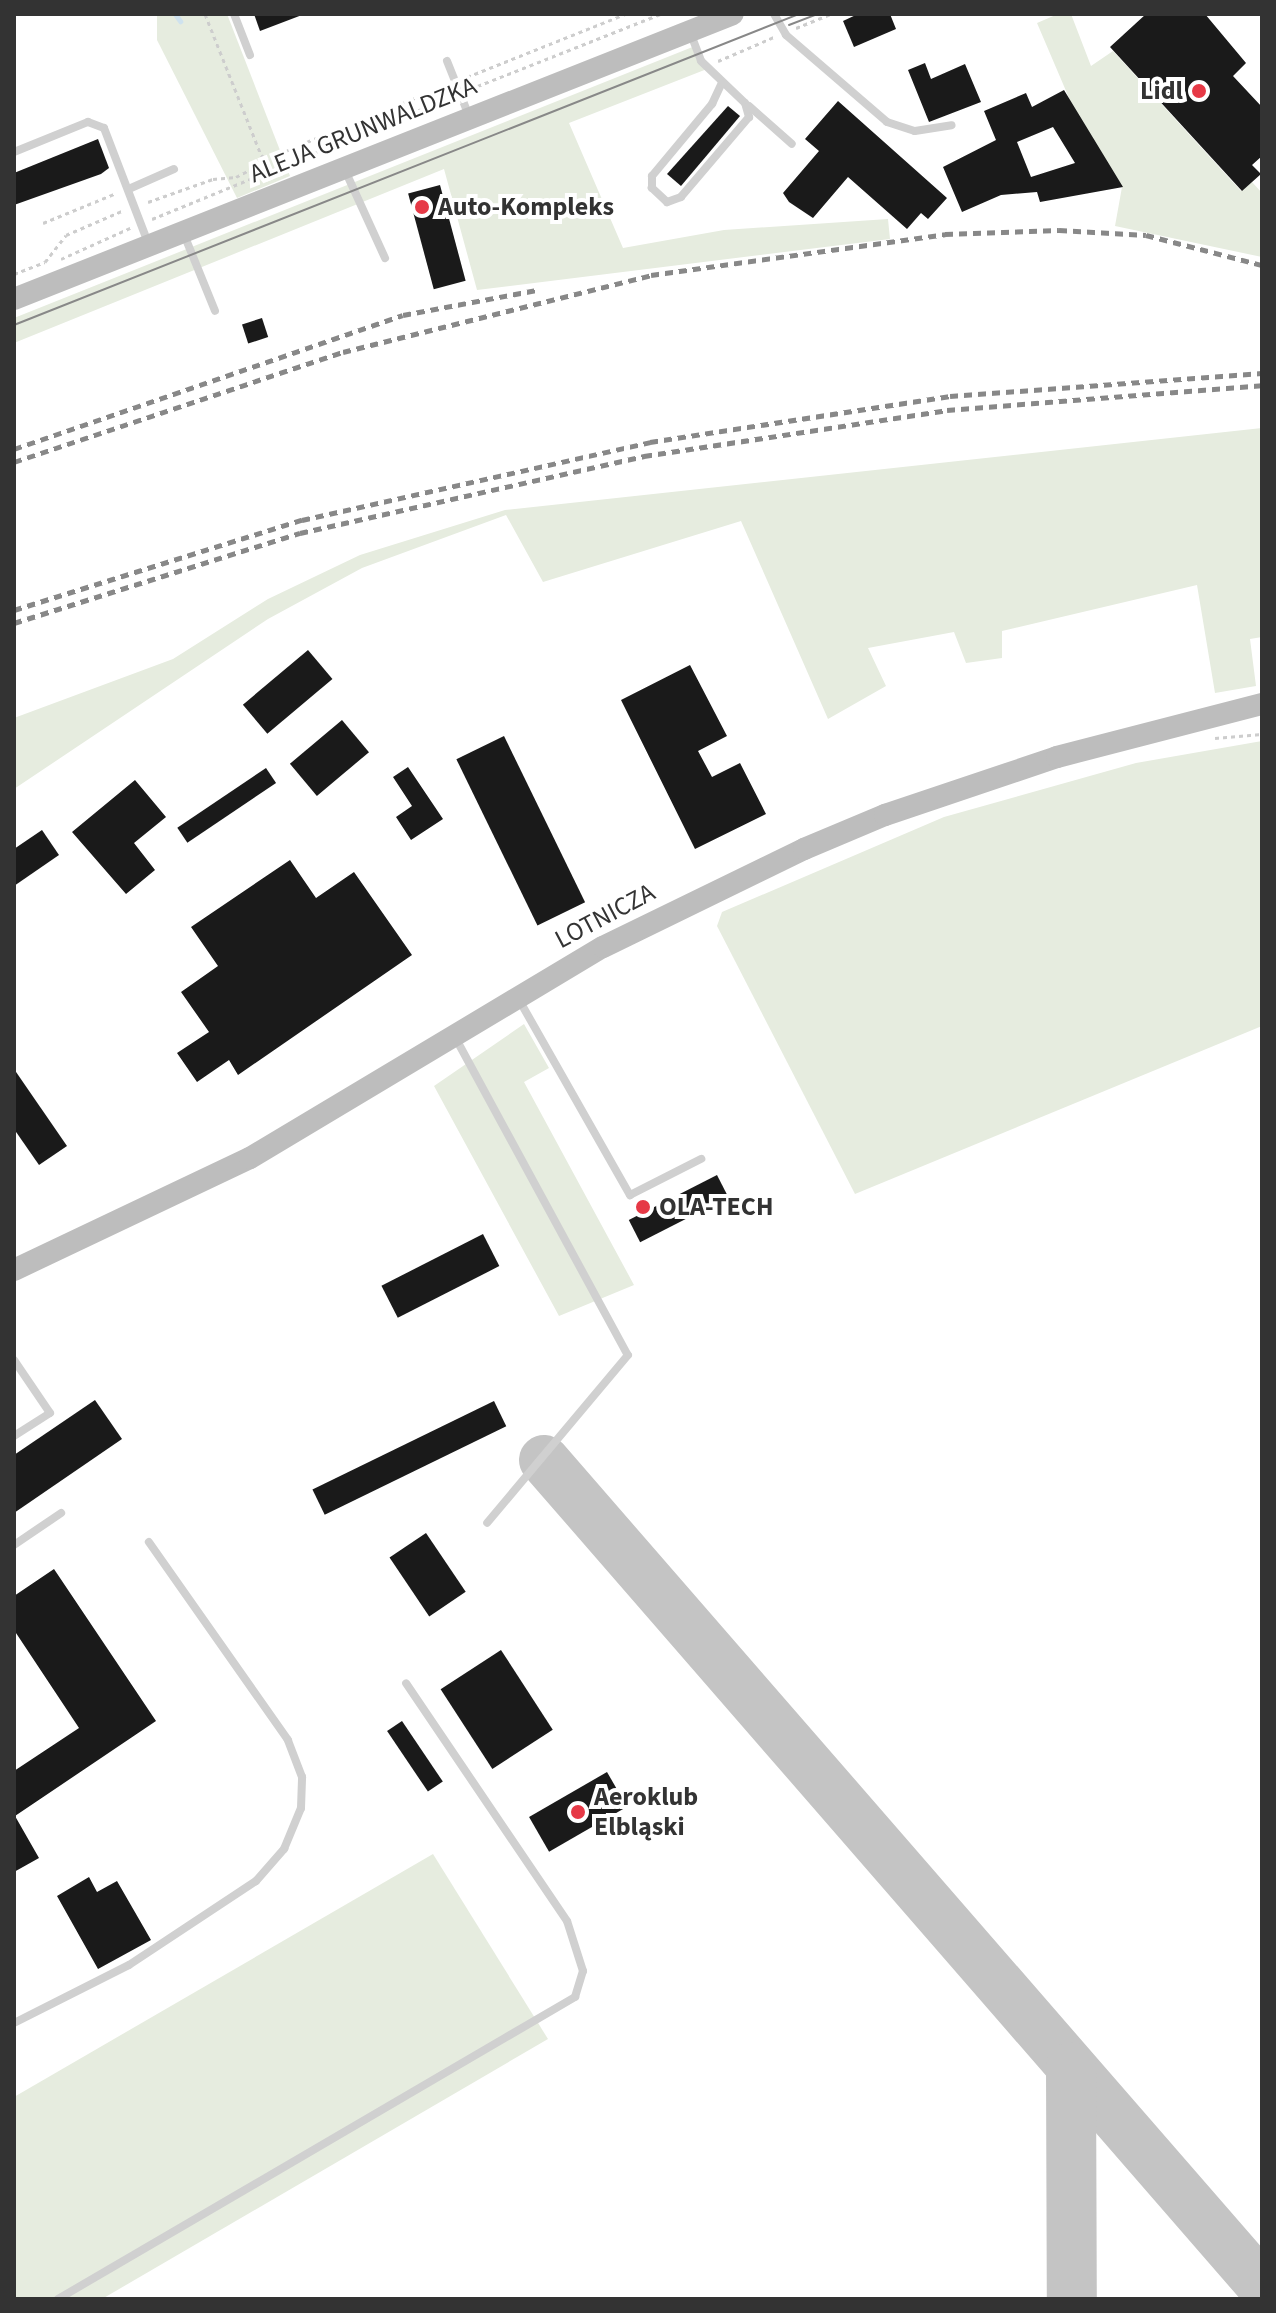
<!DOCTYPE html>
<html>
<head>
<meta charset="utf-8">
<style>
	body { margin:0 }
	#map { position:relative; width:1276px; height:2313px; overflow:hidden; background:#fff; font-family:"Source Sans 3",sans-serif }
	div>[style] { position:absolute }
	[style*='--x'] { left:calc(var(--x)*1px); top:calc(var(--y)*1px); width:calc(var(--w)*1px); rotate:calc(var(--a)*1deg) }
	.green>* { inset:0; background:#e6ecdf }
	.stream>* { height:5px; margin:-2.5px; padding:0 2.5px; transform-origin:2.5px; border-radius:2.5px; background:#cfe2ee }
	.taxiway>* { height:50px; margin:-25px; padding:0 25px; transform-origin:25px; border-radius:25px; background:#c4c4c4 }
	.building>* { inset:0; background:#1a1a1a; transform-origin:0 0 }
	.path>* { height:3px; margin-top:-1.5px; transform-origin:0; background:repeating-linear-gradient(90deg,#cdcdcd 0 4px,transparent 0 8px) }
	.lane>* { height:8px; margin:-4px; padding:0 4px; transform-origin:4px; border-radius:4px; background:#d0d0d0 }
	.secondary>* { height:22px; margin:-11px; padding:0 11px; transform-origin:11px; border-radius:11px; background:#bdbdbd }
	.tram>* { height:2px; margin:-1px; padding:0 1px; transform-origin:1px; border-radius:1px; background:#888 }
	.rail>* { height:5px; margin-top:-2.5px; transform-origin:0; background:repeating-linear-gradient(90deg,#888 0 8px,transparent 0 14px) }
	.dots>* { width:22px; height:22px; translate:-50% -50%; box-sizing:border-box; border:4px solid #fff; border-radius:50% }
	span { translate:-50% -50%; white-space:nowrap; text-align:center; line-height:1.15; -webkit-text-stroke:8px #fff; paint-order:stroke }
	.poi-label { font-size:26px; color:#333; font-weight:700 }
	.right { translate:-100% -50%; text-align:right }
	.left { translate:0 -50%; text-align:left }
	.street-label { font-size:26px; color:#333 }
	.frame { position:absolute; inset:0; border:16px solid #333; pointer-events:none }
</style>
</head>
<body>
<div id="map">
	<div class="green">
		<i style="clip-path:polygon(157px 14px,227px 14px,290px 176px,237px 198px,157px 40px)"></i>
		<i style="clip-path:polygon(1058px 14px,1071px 14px,1091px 66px,1113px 51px,1241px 191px,1252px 182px,1262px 193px,1262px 257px,1115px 226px,1122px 187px,1075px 112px,1037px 23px)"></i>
		<i style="clip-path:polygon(695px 46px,707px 69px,569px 123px,623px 248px,724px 230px,888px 219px,890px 239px,477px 290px,444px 169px,14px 343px,14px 318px)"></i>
		<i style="clip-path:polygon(1262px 428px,1262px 637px,1250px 639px,1256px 686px,1215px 693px,1197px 585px,1002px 631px,1002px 658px,966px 663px,954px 632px,868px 648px,886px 686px,828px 719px,741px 521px,543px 582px,506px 515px,362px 568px,268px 619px,14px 789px,14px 718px,173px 659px,268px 599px,360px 555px,505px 510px)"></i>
		<i style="clip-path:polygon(1262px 741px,1262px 1026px,855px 1194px,717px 926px,722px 912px,944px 817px,1136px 763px)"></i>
		<i style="clip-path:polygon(524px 1024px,549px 1068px,524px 1082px,634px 1285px,559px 1316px,434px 1086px)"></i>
		<i style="clip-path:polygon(433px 1854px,548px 2039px,102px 2299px,14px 2299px,14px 2097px)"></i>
	</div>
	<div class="stream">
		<i style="--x:175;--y:14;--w:9;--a:54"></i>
	</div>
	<div class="taxiway">
		<i style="--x:544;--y:1460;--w:1094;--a:49"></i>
		<i style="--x:1071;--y:2067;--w:232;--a:89.8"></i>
	</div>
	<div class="building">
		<i style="clip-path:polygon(254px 14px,302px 14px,302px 15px,260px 31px)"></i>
		<i style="clip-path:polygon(858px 14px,890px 14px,896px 29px,854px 47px,843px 21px)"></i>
		<i style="clip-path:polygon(1146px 14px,1205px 14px,1246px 63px,1233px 76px,1262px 107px,1262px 156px,1252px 165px,1261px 174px,1242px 191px,1110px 47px)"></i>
		<i style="clip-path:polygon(925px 63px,931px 79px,965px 64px,981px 102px,929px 122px,908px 70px)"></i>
		<i style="clip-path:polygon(evenodd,1064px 90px,1123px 187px,1040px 202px,1037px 192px,1001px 195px,962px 212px,943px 167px,996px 140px,984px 111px,1026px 93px,1032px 107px,1064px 90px,1053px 127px,1075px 163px,1031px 177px,1017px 142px,1053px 127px)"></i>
		<i style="clip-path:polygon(838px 101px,947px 198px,928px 219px,921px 213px,907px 229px,848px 177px,813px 218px,789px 202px,783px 193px,819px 151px,805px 139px)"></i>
		<i style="clip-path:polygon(728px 106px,740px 116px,681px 186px,667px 174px)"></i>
		<i style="clip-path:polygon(98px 139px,109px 168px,101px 174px,14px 205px,14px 173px)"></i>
		<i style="left:440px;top:185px;width:99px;height:33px;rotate:75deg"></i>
		<i style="left:262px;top:318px;width:20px;height:21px;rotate:72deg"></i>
		<i style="left:308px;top:650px;width:38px;height:85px;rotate:50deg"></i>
		<i style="clip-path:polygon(690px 665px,727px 736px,698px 751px,712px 777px,740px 763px,766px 814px,695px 849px,621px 700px)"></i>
		<i style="left:342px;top:720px;width:42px;height:68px;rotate:50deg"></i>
		<i style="left:504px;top:736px;width:185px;height:53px;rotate:64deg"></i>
		<i style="clip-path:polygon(408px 767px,443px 819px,411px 840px,396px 817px,412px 806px,393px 777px)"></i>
		<i style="left:266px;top:768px;width:18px;height:107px;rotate:56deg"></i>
		<i style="clip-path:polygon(135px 780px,166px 817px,134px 843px,155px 870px,126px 894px,72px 832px)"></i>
		<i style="clip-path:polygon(42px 830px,59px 855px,14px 886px,14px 849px)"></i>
		<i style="clip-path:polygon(290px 860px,316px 898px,354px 872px,412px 955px,238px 1075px,229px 1060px,197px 1082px,177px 1053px,209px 1032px,181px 992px,218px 966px,191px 927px)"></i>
		<i style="clip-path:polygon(14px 1069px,67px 1146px,39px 1165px,14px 1129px)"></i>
		<i style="left:717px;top:1175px;width:25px;height:99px;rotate:63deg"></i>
		<i style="left:483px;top:1234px;width:36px;height:114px;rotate:63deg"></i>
		<i style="clip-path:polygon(95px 1400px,122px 1439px,14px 1513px,14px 1455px)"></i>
		<i style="left:494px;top:1401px;width:28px;height:202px;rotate:64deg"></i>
		<i style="left:426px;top:1533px;width:71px;height:44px;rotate:56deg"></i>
		<i style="clip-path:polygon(54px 1569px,156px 1721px,15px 1816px,39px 1858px,14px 1872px,14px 1771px,79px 1728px,14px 1630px,14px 1596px)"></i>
		<i style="left:501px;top:1650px;width:95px;height:72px;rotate:57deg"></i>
		<i style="left:402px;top:1721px;width:73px;height:18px;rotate:56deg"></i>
		<i style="left:607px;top:1772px;width:40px;height:90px;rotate:60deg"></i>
		<i style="clip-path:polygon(89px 1877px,97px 1892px,117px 1881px,151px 1940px,98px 1969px,57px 1896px)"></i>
	</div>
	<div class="path">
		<i style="--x:205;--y:14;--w:152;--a:68.3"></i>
		<i style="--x:261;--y:155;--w:9;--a:36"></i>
		<i style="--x:796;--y:28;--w:38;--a:-22"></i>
		<i style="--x:718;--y:61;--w:61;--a:-23.2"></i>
		<i style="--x:467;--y:77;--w:170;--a:-21.7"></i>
		<i style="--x:470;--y:89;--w:204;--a:-21.5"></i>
		<i style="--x:148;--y:202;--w:69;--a:-19.5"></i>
		<i style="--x:213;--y:179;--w:23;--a:-5"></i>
		<i style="--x:236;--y:177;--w:63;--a:-27.4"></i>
		<i style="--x:292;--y:148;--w:165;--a:-22.1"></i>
		<i style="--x:152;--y:219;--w:320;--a:-22.2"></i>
		<i style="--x:43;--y:223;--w:77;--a:-22.2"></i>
		<i style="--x:61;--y:259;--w:76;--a:-24.2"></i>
		<i style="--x:14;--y:274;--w:33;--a:-21"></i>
		<i style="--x:45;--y:262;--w:34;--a:-52"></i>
		<i style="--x:66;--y:235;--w:61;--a:-23.2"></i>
		<i style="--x:1215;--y:738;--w:47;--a:-4.9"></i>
	</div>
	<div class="lane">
		<i style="--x:234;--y:14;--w:44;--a:68.7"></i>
		<i style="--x:774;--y:14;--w:24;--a:60"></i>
		<i style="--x:786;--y:35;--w:133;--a:40.7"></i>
		<i style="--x:887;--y:122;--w:29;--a:18"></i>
		<i style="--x:915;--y:131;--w:37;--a:-9"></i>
		<i style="--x:690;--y:32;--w:31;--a:69"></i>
		<i style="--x:701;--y:61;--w:61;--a:43.7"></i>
		<i style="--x:745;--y:103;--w:15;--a:74"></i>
		<i style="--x:749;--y:117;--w:105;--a:130.4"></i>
		<i style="--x:681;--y:197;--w:15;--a:160"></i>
		<i style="--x:667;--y:202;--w:21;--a:-137"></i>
		<i style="--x:652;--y:188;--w:12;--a:-90"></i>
		<i style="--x:652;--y:176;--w:94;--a:-50.2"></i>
		<i style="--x:712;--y:104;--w:23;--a:-65"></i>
		<i style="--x:447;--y:61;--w:59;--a:68.2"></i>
		<i style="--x:749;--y:106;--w:57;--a:41.5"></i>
		<i style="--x:14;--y:152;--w:80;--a:-22.1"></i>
		<i style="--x:88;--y:122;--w:17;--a:21"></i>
		<i style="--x:104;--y:128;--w:125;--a:69"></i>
		<i style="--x:344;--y:168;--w:99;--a:65.5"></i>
		<i style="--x:131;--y:188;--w:47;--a:-23.8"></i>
		<i style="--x:183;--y:232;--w:85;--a:67.9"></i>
		<i style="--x:518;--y:998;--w:227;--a:60.4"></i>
		<i style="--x:630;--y:1195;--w:80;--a:-26.9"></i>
		<i style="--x:455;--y:1037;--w:362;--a:61.5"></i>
		<i style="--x:628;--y:1355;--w:219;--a:130"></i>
		<i style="--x:14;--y:1360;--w:64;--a:55.8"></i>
		<i style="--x:50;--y:1413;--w:43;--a:147.4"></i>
		<i style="--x:14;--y:1545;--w:57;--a:-34.2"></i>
		<i style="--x:14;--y:2023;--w:129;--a:-26.8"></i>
		<i style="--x:129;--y:1965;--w:152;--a:-33.5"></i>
		<i style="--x:256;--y:1881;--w:43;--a:-48.8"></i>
		<i style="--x:284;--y:1849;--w:44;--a:-67.5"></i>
		<i style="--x:301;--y:1808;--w:31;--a:-88"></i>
		<i style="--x:302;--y:1777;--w:40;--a:-111"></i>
		<i style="--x:288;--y:1740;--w:242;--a:-125.1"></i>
		<i style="--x:58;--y:2299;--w:599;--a:-30.29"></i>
		<i style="--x:575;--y:1997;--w:27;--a:-73"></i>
		<i style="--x:583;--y:1971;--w:52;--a:-107.7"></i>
		<i style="--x:567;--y:1921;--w:287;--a:-124.1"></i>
	</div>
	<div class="secondary">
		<i style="--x:14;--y:299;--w:773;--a:-21.62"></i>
		<i style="--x:14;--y:1270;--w:261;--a:-25.4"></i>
		<i style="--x:250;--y:1158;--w:411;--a:-30.9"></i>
		<i style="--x:603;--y:947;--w:224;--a:-26"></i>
		<i style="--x:804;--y:849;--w:88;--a:-22.8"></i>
		<i style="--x:885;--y:815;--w:182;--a:-18.6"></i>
		<i style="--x:1057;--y:757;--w:212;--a:-14.5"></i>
	</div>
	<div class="tram">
		<i style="--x:789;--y:25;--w:31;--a:-21"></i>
		<i style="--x:14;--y:325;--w:844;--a:-21.61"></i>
	</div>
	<div class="rail">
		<i style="--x:14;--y:449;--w:411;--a:-19"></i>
		<i style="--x:403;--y:315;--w:136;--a:-10.6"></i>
		<i style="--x:14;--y:462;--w:347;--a:-18.5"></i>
		<i style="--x:343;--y:352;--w:317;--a:-14"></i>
		<i style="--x:651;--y:275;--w:297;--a:-7.9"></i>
		<i style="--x:945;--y:234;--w:114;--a:-2"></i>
		<i style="--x:1059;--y:230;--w:87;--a:3.3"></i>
		<i style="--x:1146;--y:235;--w:120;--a:14.5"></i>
		<i style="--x:14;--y:610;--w:302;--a:-17.4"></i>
		<i style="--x:302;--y:520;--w:357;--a:-12.6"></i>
		<i style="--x:650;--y:442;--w:304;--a:-8.7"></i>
		<i style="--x:950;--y:396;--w:313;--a:-4.2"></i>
		<i style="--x:14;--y:623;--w:300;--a:-17.5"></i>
		<i style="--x:300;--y:533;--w:353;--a:-12.6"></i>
		<i style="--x:644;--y:456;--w:306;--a:-8.6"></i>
		<i style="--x:947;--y:410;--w:316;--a:-4.5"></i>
	</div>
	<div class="dots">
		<i style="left:1199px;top:91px;background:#e63946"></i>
		<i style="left:422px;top:207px;background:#e63946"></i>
		<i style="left:643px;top:1207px;background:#e63946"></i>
		<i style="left:578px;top:1812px;background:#e63946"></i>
	</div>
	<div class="poi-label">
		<span class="right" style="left:1183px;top:91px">Lidl</span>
		<span class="left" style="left:438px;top:207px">Auto-Kompleks</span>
		<span class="left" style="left:659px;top:1207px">OLA-TECH</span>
		<span class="left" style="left:594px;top:1812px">Aeroklub<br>Elbląski</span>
	</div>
	<div class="street-label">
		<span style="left:363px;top:130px;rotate:-22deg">ALEJA GRUNWALDZKA</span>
		<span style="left:605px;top:916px;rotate:-28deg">LOTNICZA</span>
	</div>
	<div class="frame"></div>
</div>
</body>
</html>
